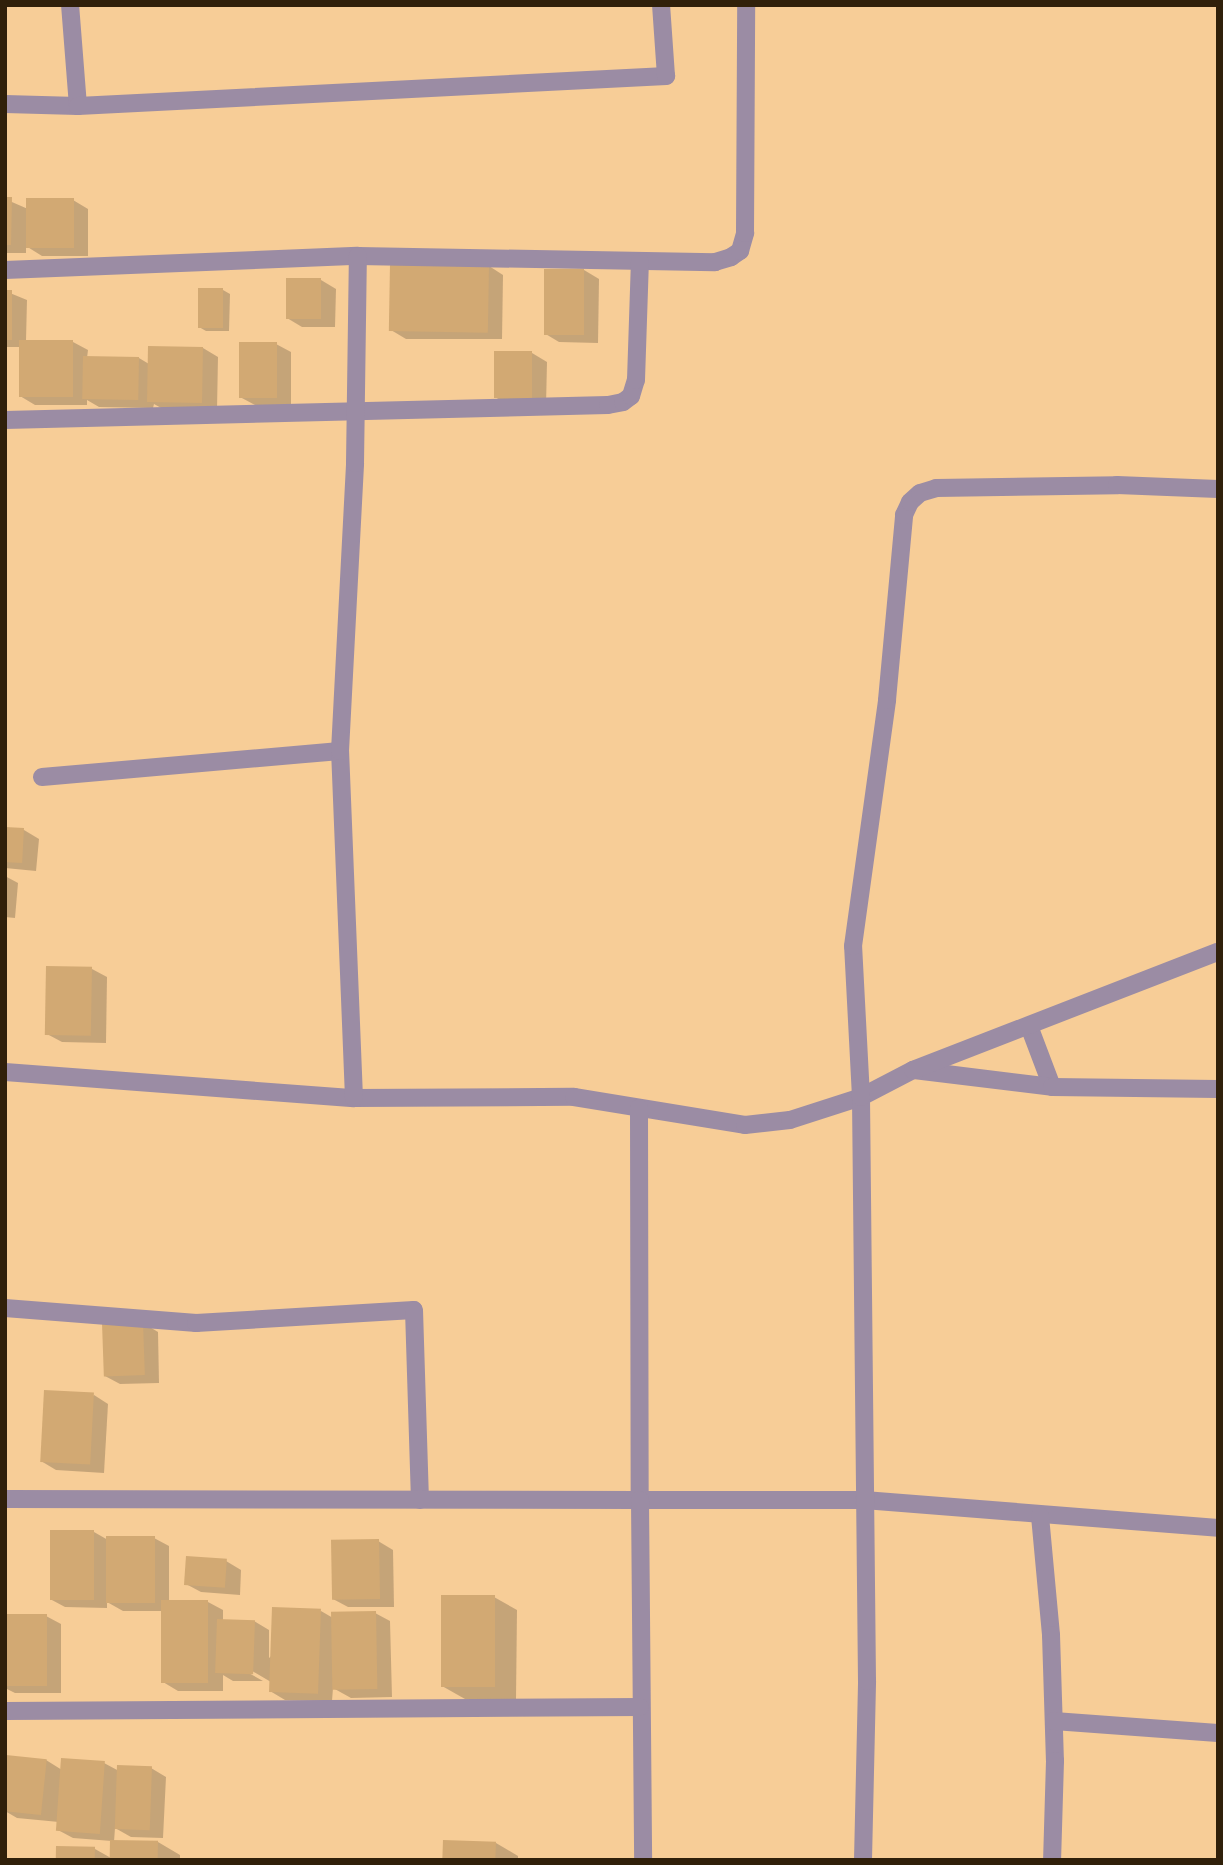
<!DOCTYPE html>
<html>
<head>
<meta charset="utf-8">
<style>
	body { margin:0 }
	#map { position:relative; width:1223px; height:1865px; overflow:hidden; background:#f7cd97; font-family:Ubuntu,sans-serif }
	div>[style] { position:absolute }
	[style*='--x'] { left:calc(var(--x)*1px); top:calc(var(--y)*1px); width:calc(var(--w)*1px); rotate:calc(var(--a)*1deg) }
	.shadow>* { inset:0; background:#0003 }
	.building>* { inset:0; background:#d2a973; transform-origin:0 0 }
	.minor>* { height:18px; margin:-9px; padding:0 9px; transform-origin:9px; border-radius:9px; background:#9b8ca4 }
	span { translate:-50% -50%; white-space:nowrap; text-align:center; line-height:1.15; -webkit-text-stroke:6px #fedcb1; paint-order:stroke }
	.frame { position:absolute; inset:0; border:7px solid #30200a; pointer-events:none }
</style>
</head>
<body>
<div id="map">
	<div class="shadow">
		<i style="clip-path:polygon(5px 199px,28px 209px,73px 200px,88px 209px,88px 256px,42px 256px,26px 246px,26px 253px,5px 253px)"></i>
		<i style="clip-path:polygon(489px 266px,503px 275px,502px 339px,406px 339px,391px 330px)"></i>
		<i style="clip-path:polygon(584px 270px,599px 279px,598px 343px,559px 342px,544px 333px)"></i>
		<i style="clip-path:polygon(321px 280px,336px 289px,335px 327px,302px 327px,287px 318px)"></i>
		<i style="clip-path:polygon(223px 290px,230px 294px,229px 331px,206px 331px,199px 327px)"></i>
		<i style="clip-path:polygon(5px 291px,27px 300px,26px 341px,73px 342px,88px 350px,87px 358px,139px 358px,149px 364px,203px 348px,218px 357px,217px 410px,163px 409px,154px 404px,153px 408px,99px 407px,87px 400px,87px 405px,35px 405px,20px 396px,21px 347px,5px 347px)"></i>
		<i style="clip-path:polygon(276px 344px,291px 352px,291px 406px,255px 405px,240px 397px)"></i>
		<i style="clip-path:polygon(532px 353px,547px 362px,546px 406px,510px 406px,495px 397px)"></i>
		<i style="clip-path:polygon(5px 829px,24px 830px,39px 839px,36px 871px,5px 868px)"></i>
		<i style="clip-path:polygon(5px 876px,18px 883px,15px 918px,5px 917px)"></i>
		<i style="clip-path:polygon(92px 969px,107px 977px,106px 1043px,62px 1042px,47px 1034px)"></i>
		<i style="clip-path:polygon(143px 1323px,158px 1332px,159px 1383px,120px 1384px,105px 1376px)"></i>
		<i style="clip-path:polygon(94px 1395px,108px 1404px,104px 1473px,56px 1470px,41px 1461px)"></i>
		<i style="clip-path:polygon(94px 1532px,108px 1540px,154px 1538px,169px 1546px,169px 1602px,208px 1602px,223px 1610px,223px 1621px,254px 1621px,269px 1630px,269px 1658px,321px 1611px,333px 1618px,375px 1613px,390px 1621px,392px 1697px,351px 1698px,333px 1688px,332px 1701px,285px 1700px,270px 1691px,271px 1682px,247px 1668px,245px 1671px,263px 1681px,233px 1681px,223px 1675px,223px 1691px,178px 1691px,163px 1682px,163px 1611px,123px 1611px,107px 1602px,107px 1608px,65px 1607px,50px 1599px)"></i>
		<i style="clip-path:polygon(378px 1541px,393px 1550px,394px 1607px,348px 1607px,333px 1599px)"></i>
		<i style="clip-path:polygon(226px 1561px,241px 1570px,240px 1595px,201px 1592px,186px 1584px)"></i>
		<i style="clip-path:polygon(494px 1597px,517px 1610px,516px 1699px,465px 1699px,442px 1686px)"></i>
		<i style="clip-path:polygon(5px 1616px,46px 1616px,61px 1624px,61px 1693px,15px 1693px,5px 1688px)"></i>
		<i style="clip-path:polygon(7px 1756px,46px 1760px,62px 1770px,104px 1763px,119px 1771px,151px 1768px,166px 1777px,163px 1838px,131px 1837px,115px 1828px,114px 1842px,158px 1842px,180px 1855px,180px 1860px,57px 1860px,95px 1849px,111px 1858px,112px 1841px,73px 1838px,58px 1830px,59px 1822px,17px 1818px,5px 1811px)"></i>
		<i style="clip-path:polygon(496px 1843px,518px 1856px,518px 1860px,444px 1860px)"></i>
	</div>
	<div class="building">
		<i style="clip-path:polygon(5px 197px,12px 197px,11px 245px,5px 245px)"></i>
		<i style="left:26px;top:198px;width:48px;height:50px"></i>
		<i style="left:390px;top:264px;width:99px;height:67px;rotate:1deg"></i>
		<i style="left:544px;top:269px;width:40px;height:66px"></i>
		<i style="left:286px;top:278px;width:35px;height:41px"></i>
		<i style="left:198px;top:288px;width:25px;height:40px"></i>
		<i style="left:5px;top:290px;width:7px;height:50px"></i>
		<i style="left:19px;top:340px;width:54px;height:57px"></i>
		<i style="left:239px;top:342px;width:38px;height:56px"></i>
		<i style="left:148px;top:346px;width:55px;height:56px;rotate:1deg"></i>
		<i style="left:494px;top:351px;width:38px;height:47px"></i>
		<i style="left:83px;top:356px;width:56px;height:43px;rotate:1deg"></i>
		<i style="left:5px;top:827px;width:19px;height:35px;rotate:3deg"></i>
		<i style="left:46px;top:966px;width:46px;height:69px;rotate:1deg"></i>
		<i style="left:143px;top:1322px;width:53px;height:41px;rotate:88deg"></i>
		<i style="left:44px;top:1390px;width:50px;height:72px;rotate:3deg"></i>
		<i style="left:50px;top:1530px;width:44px;height:70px"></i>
		<i style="left:106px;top:1536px;width:49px;height:67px"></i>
		<i style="left:379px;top:1539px;width:60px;height:48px;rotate:89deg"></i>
		<i style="left:186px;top:1556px;width:41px;height:29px;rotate:4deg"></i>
		<i style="left:441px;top:1595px;width:54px;height:92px"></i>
		<i style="left:161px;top:1600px;width:47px;height:83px"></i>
		<i style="left:272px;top:1607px;width:49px;height:85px;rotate:2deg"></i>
		<i style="left:376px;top:1611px;width:78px;height:45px;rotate:89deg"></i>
		<i style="left:5px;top:1614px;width:42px;height:72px"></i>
		<i style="left:217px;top:1619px;width:38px;height:54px;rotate:2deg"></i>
		<i style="left:6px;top:1755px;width:41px;height:56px;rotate:6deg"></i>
		<i style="left:61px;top:1758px;width:44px;height:73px;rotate:4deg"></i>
		<i style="left:117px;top:1765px;width:35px;height:64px;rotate:2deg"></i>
		<i style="left:110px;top:1840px;width:48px;height:20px;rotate:1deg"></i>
		<i style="left:443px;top:1840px;width:53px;height:20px;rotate:2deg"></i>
		<i style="left:56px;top:1846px;width:39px;height:14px;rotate:1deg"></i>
	</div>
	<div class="minor">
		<i style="--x:5;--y:104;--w:73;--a:1.6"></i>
		<i style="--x:78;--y:106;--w:101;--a:-94.5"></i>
		<i style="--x:78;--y:106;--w:589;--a:-2.92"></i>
		<i style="--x:666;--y:76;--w:71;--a:-94"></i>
		<i style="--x:5;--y:270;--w:353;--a:-2.3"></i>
		<i style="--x:358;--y:256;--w:357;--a:1"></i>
		<i style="--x:715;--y:262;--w:17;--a:-17"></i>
		<i style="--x:731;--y:257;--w:11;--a:-34"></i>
		<i style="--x:740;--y:251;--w:19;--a:-74"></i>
		<i style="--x:745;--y:233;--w:228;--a:-89.7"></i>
		<i style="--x:5;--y:420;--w:603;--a:-1.42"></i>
		<i style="--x:608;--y:405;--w:15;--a:-11"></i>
		<i style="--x:623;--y:402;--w:10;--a:-37"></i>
		<i style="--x:631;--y:396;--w:17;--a:-73"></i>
		<i style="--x:636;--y:380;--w:118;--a:-88.1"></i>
		<i style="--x:42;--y:777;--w:299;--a:-5"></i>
		<i style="--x:1029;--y:1026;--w:65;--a:69.3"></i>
		<i style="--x:914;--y:1070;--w:139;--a:7"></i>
		<i style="--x:1052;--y:1087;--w:166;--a:0.7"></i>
		<i style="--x:5;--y:1072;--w:350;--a:4.3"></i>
		<i style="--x:354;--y:1098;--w:220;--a:-0.3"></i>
		<i style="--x:574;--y:1097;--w:173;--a:9.3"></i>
		<i style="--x:745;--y:1125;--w:45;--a:-6.3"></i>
		<i style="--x:790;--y:1120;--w:75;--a:-17.9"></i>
		<i style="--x:861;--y:1097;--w:59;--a:-27.4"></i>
		<i style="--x:913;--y:1070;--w:327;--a:-21.2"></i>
		<i style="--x:354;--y:1098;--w:347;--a:-92.3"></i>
		<i style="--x:340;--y:751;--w:288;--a:-87"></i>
		<i style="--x:355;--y:463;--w:207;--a:-89.2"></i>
		<i style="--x:639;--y:1108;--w:392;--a:89.9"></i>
		<i style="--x:640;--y:1500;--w:224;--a:0"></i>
		<i style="--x:864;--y:1500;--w:355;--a:4.5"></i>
		<i style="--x:5;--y:1308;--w:192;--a:4.5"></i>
		<i style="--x:196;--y:1323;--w:218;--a:-3.4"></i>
		<i style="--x:414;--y:1310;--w:190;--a:88.2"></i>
		<i style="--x:5;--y:1499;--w:635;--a:0.09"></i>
		<i style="--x:640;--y:1500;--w:360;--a:89.5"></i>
		<i style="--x:1040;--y:1516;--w:120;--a:84.7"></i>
		<i style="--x:1051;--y:1635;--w:126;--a:88.2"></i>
		<i style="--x:1055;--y:1761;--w:99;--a:91.7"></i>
		<i style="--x:5;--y:1711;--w:635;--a:-0.36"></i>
		<i style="--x:1054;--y:1721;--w:164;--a:4.2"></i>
		<i style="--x:863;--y:1860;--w:179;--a:-88.7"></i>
		<i style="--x:867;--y:1681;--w:584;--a:-90.59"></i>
		<i style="--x:861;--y:1097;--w:151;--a:-93"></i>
		<i style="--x:853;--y:946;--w:248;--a:-82.1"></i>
		<i style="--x:887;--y:700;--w:186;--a:-84.7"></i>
		<i style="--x:904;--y:515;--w:14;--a:-65"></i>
		<i style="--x:910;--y:502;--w:13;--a:-42"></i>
		<i style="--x:920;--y:493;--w:17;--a:-17"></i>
		<i style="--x:936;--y:488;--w:181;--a:-0.9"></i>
		<i style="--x:1117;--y:485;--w:101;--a:2.3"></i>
	</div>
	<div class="frame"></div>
</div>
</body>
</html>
